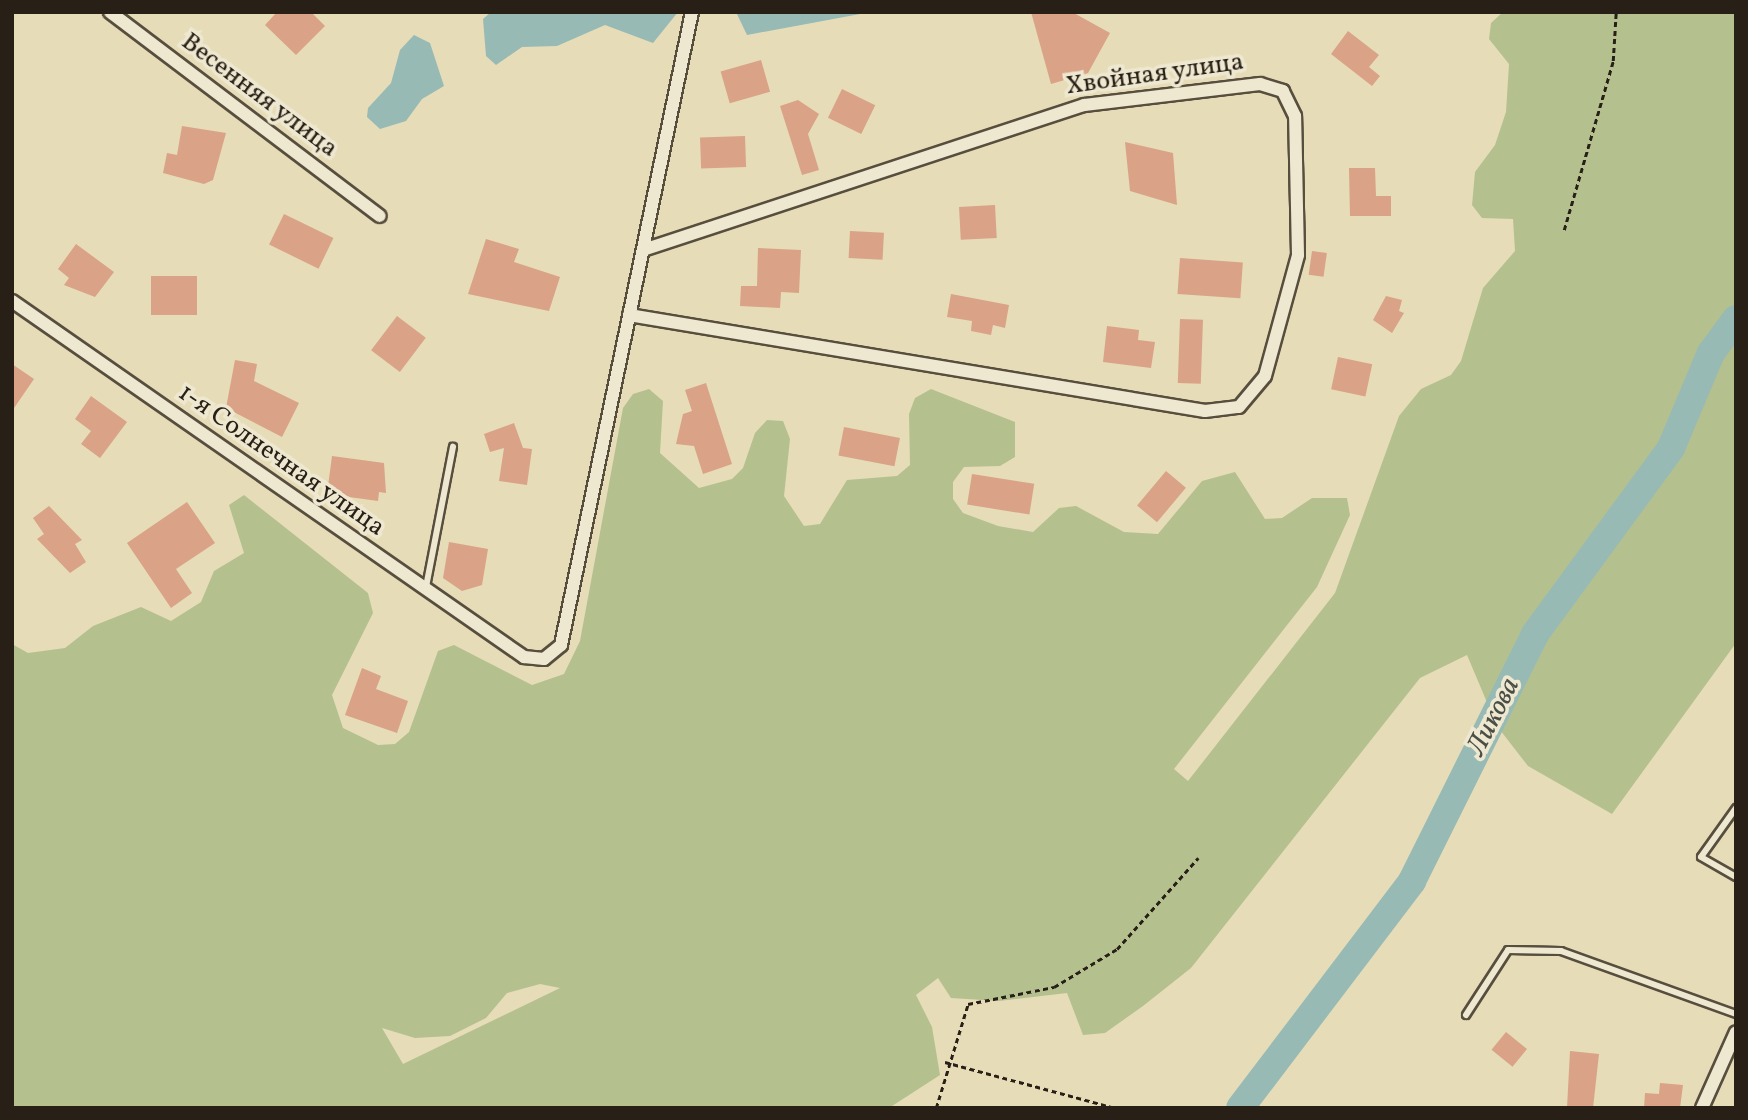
<!DOCTYPE html>
<html>
<head>
<meta charset="utf-8">
<style>
	body { margin:0 }
	#map { position:relative; width:1748px; height:1120px; overflow:hidden; background:#e6dcb8; font-family:Vollkorn,serif }
	div>[style] { position:absolute }
	[style*='--x'] { left:calc(var(--x)*1px); top:calc(var(--y)*1px); width:calc(var(--w)*1px); rotate:calc(var(--a)*1deg) }
	.green>* { inset:0; background:#b5c08f }
	.water>* { inset:0; background:#97bab5 }
	.river>* { height:28px; margin:-14px; padding:0 14px; transform-origin:14px; border-radius:14px; background:#97bab5 }
	.building>* { inset:0; background:#daa286; transform-origin:0 0 }
	.path>* { height:2.5px; margin-top:-1.25px; transform-origin:0; background:repeating-linear-gradient(90deg,#281f16 0 5px,transparent 0 8.5px) }
	.roads { filter:drop-shadow(2px 0 #584e3e) drop-shadow(-2px 0 #584e3e) drop-shadow(0 2px #584e3e) drop-shadow(0 -2px #584e3e) }
	.lane>* { height:6px; margin:-3px; padding:0 3px; transform-origin:3px; border-radius:3px; background:#efe8d1 }
	.street>* { height:12px; margin:-6px; padding:0 6px; transform-origin:6px; border-radius:6px; background:#efe8d1 }
	span { translate:-50% -50%; white-space:nowrap; text-align:center; line-height:1.15; -webkit-text-stroke:7px #efe8d1; paint-order:stroke }
	.street-label { font-size:26px; color:#281f16 }
	.water-label { font-size:28px; color:#494e46; font-style:italic }
	.frame { position:absolute; inset:0; border:14px solid #281f16; pointer-events:none }
</style>
</head>
<body>
<div id="map">
	<div class="green">
		<i style="clip-path:polygon(evenodd,1503px 12px,1736px 12px,1736px 643px,1612px 814px,1528px 766px,1497px 726px,1467px 655px,1420px 678px,1191px 968px,1143px 1006px,1105px 1033px,1083px 1035px,1067px 993px,999px 1001px,951px 998px,938px 978px,916px 995px,932px 1027px,940px 1075px,889px 1108px,12px 1108px,12px 644px,28px 653px,65px 648px,93px 626px,141px 607px,171px 621px,201px 602px,214px 571px,244px 553px,229px 505px,244px 495px,368px 593px,373px 613px,332px 695px,343px 728px,378px 745px,395px 744px,409px 732px,438px 651px,454px 645px,532px 685px,564px 674px,580px 641px,623px 408px,633px 394px,649px 389px,663px 401px,660px 453px,699px 488px,732px 479px,743px 468px,755px 433px,767px 420px,783px 421px,790px 439px,784px 496px,804px 526px,820px 524px,847px 480px,897px 476px,910px 465px,909px 414px,915px 398px,931px 389px,1015px 422px,1015px 457px,1000px 466px,964px 467px,953px 482px,953px 499px,963px 513px,998px 526px,1033px 532px,1059px 508px,1076px 506px,1124px 532px,1158px 534px,1202px 481px,1235px 472px,1265px 519px,1282px 518px,1312px 498px,1347px 498px,1350px 515px,1317px 587px,1174px 769px,1188px 781px,1335px 593px,1399px 416px,1421px 389px,1451px 375px,1461px 361px,1483px 288px,1515px 251px,1513px 219px,1482px 218px,1472px 205px,1475px 172px,1495px 145px,1506px 112px,1509px 64px,1489px 39px,1491px 23px,1503px 12px,540px 984px,560px 988px,403px 1064px,382px 1028px,415px 1038px,450px 1036px,486px 1018px,507px 993px,540px 984px)"></i>
	</div>
	<div class="water">
		<i style="clip-path:polygon(491px 12px,678px 12px,653px 43px,605px 25px,557px 46px,522px 47px,496px 65px,486px 56px,483px 19px)"></i>
		<i style="clip-path:polygon(736px 12px,871px 12px,747px 35px)"></i>
		<i style="clip-path:polygon(414px 35px,430px 43px,444px 86px,422px 99px,406px 121px,380px 129px,367px 117px,368px 108px,391px 83px,400px 50px)"></i>
	</div>
	<div class="river">
		<i style="--x:1240;--y:1108;--w:285;--a:-52.8"></i>
		<i style="--x:1412;--y:881;--w:276;--a:-63.5"></i>
		<i style="--x:1535;--y:634;--w:230;--a:-53.8"></i>
		<i style="--x:1671;--y:448;--w:103;--a:-67.2"></i>
		<i style="--x:1711;--y:353;--w:42;--a:-53.7"></i>
	</div>
	<div class="building">
		<i style="clip-path:polygon(277px 12px,311px 12px,325px 26px,296px 55px,265px 25px)"></i>
		<i style="clip-path:polygon(1031px 12px,1072px 12px,1110px 33px,1088px 73px,1051px 84px)"></i>
		<i style="clip-path:polygon(1348px 31px,1379px 55px,1369px 67px,1380px 76px,1372px 86px,1331px 54px)"></i>
		<i style="left:761px;top:60px;width:33px;height:42px;rotate:74deg"></i>
		<i style="left:842px;top:89px;width:37px;height:32px;rotate:26deg"></i>
		<i style="clip-path:polygon(798px 100px,819px 114px,808px 134px,819px 170px,802px 175px,780px 106px)"></i>
		<i style="clip-path:polygon(182px 126px,226px 133px,213px 180px,204px 184px,163px 173px,167px 153px,177px 155px)"></i>
		<i style="left:745px;top:136px;width:31px;height:45px;rotate:88deg"></i>
		<i style="clip-path:polygon(1125px 142px,1173px 153px,1177px 205px,1130px 191px)"></i>
		<i style="clip-path:polygon(1349px 168px,1375px 168px,1376px 196px,1391px 196px,1391px 216px,1350px 216px)"></i>
		<i style="left:995px;top:205px;width:33px;height:36px;rotate:87deg"></i>
		<i style="left:284px;top:214px;width:55px;height:34px;rotate:26deg"></i>
		<i style="left:850px;top:231px;width:34px;height:27px;rotate:3deg"></i>
		<i style="clip-path:polygon(486px 239px,519px 249px,514px 262px,560px 277px,549px 311px,468px 294px)"></i>
		<i style="clip-path:polygon(76px 244px,114px 272px,95px 297px,64px 285px,69px 278px,58px 269px)"></i>
		<i style="clip-path:polygon(758px 248px,801px 250px,799px 293px,781px 292px,780px 308px,740px 306px,741px 286px,757px 286px)"></i>
		<i style="left:1312px;top:251px;width:15px;height:24px;rotate:8deg"></i>
		<i style="left:1180px;top:258px;width:63px;height:36px;rotate:4deg"></i>
		<i style="left:151px;top:276px;width:46px;height:39px"></i>
		<i style="clip-path:polygon(951px 294px,1009px 305px,1005px 328px,993px 325px,991px 335px,971px 331px,972px 321px,947px 317px)"></i>
		<i style="clip-path:polygon(1386px 296px,1402px 300px,1399px 311px,1404px 313px,1392px 333px,1373px 320px)"></i>
		<i style="left:397px;top:316px;width:36px;height:43px;rotate:37deg"></i>
		<i style="left:1180px;top:319px;width:23px;height:64px;rotate:2deg"></i>
		<i style="clip-path:polygon(1107px 326px,1139px 330px,1138px 340px,1155px 342px,1151px 368px,1103px 362px)"></i>
		<i style="left:1338px;top:357px;width:35px;height:33px;rotate:12deg"></i>
		<i style="clip-path:polygon(235px 360px,257px 364px,254px 381px,299px 403px,282px 437px,226px 408px)"></i>
		<i style="clip-path:polygon(12px 364px,34px 379px,12px 411px)"></i>
		<i style="clip-path:polygon(706px 383px,732px 464px,703px 474px,694px 446px,676px 444px,683px 414px,692px 411px,685px 390px)"></i>
		<i style="clip-path:polygon(91px 396px,127px 422px,100px 458px,81px 444px,91px 431px,75px 419px)"></i>
		<i style="clip-path:polygon(514px 423px,523px 448px,532px 449px,527px 485px,499px 481px,504px 448px,490px 452px,484px 434px)"></i>
		<i style="left:844px;top:427px;width:57px;height:29px;rotate:11deg"></i>
		<i style="clip-path:polygon(332px 456px,384px 463px,386px 493px,379px 492px,378px 501px,327px 494px)"></i>
		<i style="left:1166px;top:471px;width:26px;height:45px;rotate:40deg"></i>
		<i style="left:972px;top:474px;width:63px;height:31px;rotate:9deg"></i>
		<i style="clip-path:polygon(187px 502px,215px 543px,176px 569px,192px 593px,171px 608px,127px 543px)"></i>
		<i style="clip-path:polygon(49px 506px,82px 540px,75px 544px,86px 562px,70px 573px,37px 539px,44px 534px,33px 518px)"></i>
		<i style="clip-path:polygon(449px 542px,488px 549px,482px 585px,462px 591px,443px 578px)"></i>
		<i style="clip-path:polygon(362px 668px,381px 676px,376px 689px,408px 701px,397px 733px,345px 715px)"></i>
		<i style="left:1506px;top:1032px;width:27px;height:23px;rotate:39deg"></i>
		<i style="clip-path:polygon(1570px 1051px,1599px 1054px,1593px 1108px,1567px 1108px)"></i>
		<i style="clip-path:polygon(1660px 1083px,1683px 1085px,1680px 1108px,1644px 1108px,1645px 1093px,1659px 1094px)"></i>
	</div>
	<div class="path">
		<i style="--x:1564;--y:230;--w:176;--a:-73.8"></i>
		<i style="--x:1613;--y:61;--w:49;--a:-86.5"></i>
		<i style="--x:945;--y:1062;--w:177;--a:15.1"></i>
		<i style="--x:936;--y:1108;--w:109;--a:-72.9"></i>
		<i style="--x:968;--y:1004;--w:88;--a:-11.2"></i>
		<i style="--x:1054;--y:987;--w:74;--a:-31.1"></i>
		<i style="--x:1117;--y:949;--w:122;--a:-48.3"></i>
	</div>
	<div class="roads">
		<div class="lane">
			<i style="--x:426;--y:587;--w:143;--a:-79.1"></i>
			<i style="--x:1736;--y:808;--w:60;--a:125.5"></i>
			<i style="--x:1701;--y:857;--w:40;--a:29.7"></i>
			<i style="--x:1466;--y:1015;--w:77;--a:-57.1"></i>
			<i style="--x:1508;--y:950;--w:53;--a:1.1"></i>
			<i style="--x:1561;--y:951;--w:186;--a:19.8"></i>
		</div>
		<div class="street">
			<i style="--x:110;--y:12;--w:338;--a:37.1"></i>
			<i style="--x:12;--y:301;--w:624;--a:34.81"></i>
			<i style="--x:524;--y:657;--w:20;--a:6"></i>
			<i style="--x:544;--y:659;--w:22;--a:-39"></i>
			<i style="--x:561;--y:645;--w:646;--a:-78.31"></i>
			<i style="--x:629;--y:315;--w:584;--a:9.46"></i>
			<i style="--x:1205;--y:411;--w:34;--a:-7"></i>
			<i style="--x:1239;--y:407;--w:40;--a:-50"></i>
			<i style="--x:1265;--y:376;--w:125;--a:-74.7"></i>
			<i style="--x:1298;--y:255;--w:139;--a:-91.2"></i>
			<i style="--x:1295;--y:116;--w:28;--a:-116"></i>
			<i style="--x:1283;--y:91;--w:24;--a:-163"></i>
			<i style="--x:1260;--y:84;--w:177;--a:173.2"></i>
			<i style="--x:1084;--y:105;--w:461;--a:161.8"></i>
			<i style="--x:1702;--y:1108;--w:83;--a:-65.9"></i>
		</div>
	</div>
	<div class="street-label">
		<span style="left:1155px;top:75px;rotate:-8deg">Хвойная улица</span>
		<span style="left:259px;top:96px;rotate:37deg">Весенняя улица</span>
		<span style="left:281px;top:461px;rotate:35deg">1-я Солнечная улица</span>
	</div>
	<div class="water-label">
		<span style="left:1494px;top:717px;rotate:-63deg">Ликова</span>
	</div>
	<div class="frame"></div>
</div>
</body>
</html>
